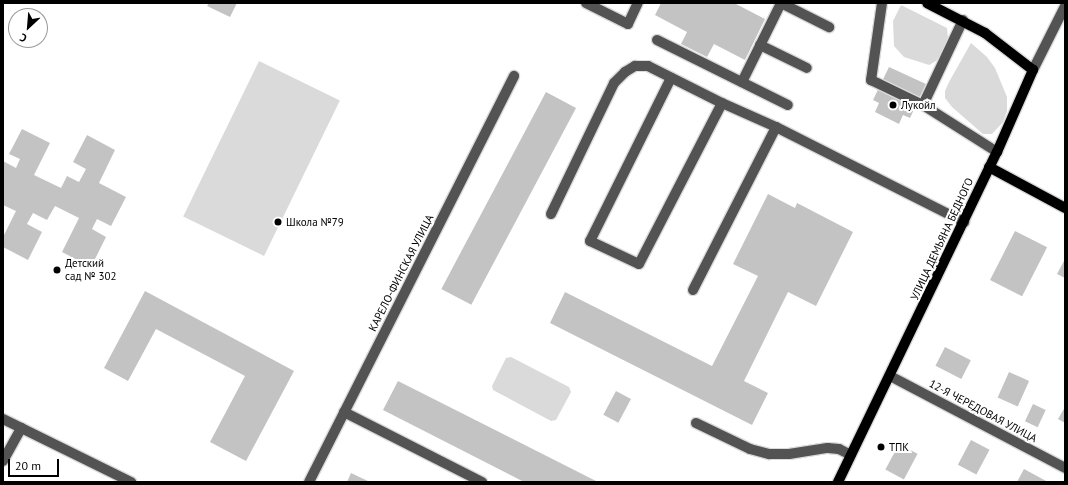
<!DOCTYPE html>
<html>
<head>
<meta charset="utf-8">
<style>
	body { margin:0 }
	#map { position:relative; width:1068px; height:485px; overflow:hidden; background:#fff; font-family:"PT Sans",sans-serif }
	div>[style] { position:absolute }
	[style*='--x'] { left:calc(var(--x)*1px); top:calc(var(--y)*1px); width:calc(var(--w)*1px); rotate:calc(var(--a)*1deg) }
	.green>* { inset:0; background:#dadada; transform-origin:0 0 }
	.building>* { inset:0; background:#c3c3c3; transform-origin:0 0 }
	.roads { filter:drop-shadow(1px 0 #dbdbdb) drop-shadow(-1px 0 #dbdbdb) drop-shadow(0 1px #dbdbdb) drop-shadow(0 -1px #dbdbdb) }
	.minor>* { height:10px; margin:-5px; padding:0 5px; transform-origin:5px; border-radius:5px; background:#535353 }
	.major>* { height:10px; margin:-5px; padding:0 5px; transform-origin:5px; border-radius:5px; background:#000 }
	.dots>* { width:11px; height:11px; translate:-50% -50%; box-sizing:border-box; border:2px solid #fff; border-radius:50% }
	span { translate:-50% -50%; white-space:nowrap; text-align:center; line-height:1.15; -webkit-text-stroke:4px #fff; paint-order:stroke }
	.poi-label { font-size:11px; color:#000 }
	.left { translate:0 -50%; text-align:left }
	.street-label { font-size:11px; color:#000 }
	.frame { position:absolute; inset:0; border:4px solid #000; pointer-events:none }
	.north { position:absolute; left:8px; top:8px; width:40px; height:40px; box-sizing:border-box; background:#fff; border:1px solid #999; border-radius:50%; rotate:206deg; font-size:11px; font-weight:700; line-height:16px; text-align:center; color:#000 }
	.north::after { content:''; display:block; margin:auto; width:14px; height:18px; background:#000; clip-path:polygon(50% 0,100% 100%,50% 72%,0 100%) }
	.scale { position:absolute; left:8px; top:459px; width:51px; height:18px; box-sizing:border-box; border:2px solid #000; border-top:0; padding-left:5px; font-size:12px; line-height:14px; white-space:nowrap; color:#000; -webkit-text-stroke:3px #fff; paint-order:stroke }
</style>
</head>
<body>
<div id="map">
	<div class="green">
		<i style="clip-path:polygon(901px 5px,947px 28px,948px 38px,944px 50px,936px 61px,929px 65px,904px 57px,894px 46px,893px 21px)"></i>
		<i style="clip-path:polygon(971px 43px,987px 57px,995px 68px,1007px 97px,1007px 111px,1003px 122px,992px 134px,983px 134px,952px 107px,945px 98px,945px 91px,949px 82px)"></i>
		<i style="left:259px;top:61px;width:90px;height:173px;rotate:26deg"></i>
		<i style="clip-path:polygon(511px 357px,569px 387px,571px 392px,556px 420px,551px 421px,493px 390px,492px 386px,506px 358px)"></i>
	</div>
	<div class="building">
		<i style="clip-path:polygon(209px 3px,237px 3px,230px 17px,207px 6px)"></i>
		<i style="clip-path:polygon(661px 3px,734px 3px,765px 19px,745px 60px,714px 44px,707px 57px,681px 44px,687px 32px,655px 15px)"></i>
		<i style="clip-path:polygon(889px 67px,926px 84px,910px 118px,903px 115px,899px 124px,875px 112px,879px 103px,873px 100px)"></i>
		<i style="left:546px;top:92px;width:34px;height:223px;rotate:28deg"></i>
		<i style="clip-path:polygon(22px 129px,50px 143px,34px 175px,61px 188px,67px 176px,79px 182px,86px 169px,73px 162px,87px 135px,115px 150px,99px 183px,126px 197px,111px 226px,97px 219px,92px 229px,106px 237px,91px 267px,62px 252px,79px 218px,55px 206px,47px 220px,33px 213px,27px 224px,42px 232px,28px 260px,3px 247px,3px 237px,16px 211px,3px 205px,3px 161px,16px 168px,20px 159px,9px 154px)"></i>
		<i style="clip-path:polygon(768px 194px,795px 208px,797px 203px,853px 232px,816px 306px,788px 292px,744px 381px,768px 393px,752px 425px,550px 323px,565px 292px,712px 366px,758px 276px,733px 264px)"></i>
		<i style="left:1015px;top:231px;width:36px;height:55px;rotate:27deg"></i>
		<i style="clip-path:polygon(1065px 259px,1065px 278px,1057px 274px)"></i>
		<i style="clip-path:polygon(145px 291px,294px 371px,246px 461px,210px 442px,245px 376px,156px 329px,128px 381px,104px 368px)"></i>
		<i style="left:945px;top:347px;width:29px;height:21px;rotate:27deg"></i>
		<i style="left:1009px;top:372px;width:22px;height:28px;rotate:24deg"></i>
		<i style="clip-path:polygon(398px 381px,598px 482px,524px 482px,383px 410px)"></i>
		<i style="left:616px;top:391px;width:17px;height:27px;rotate:28deg"></i>
		<i style="left:1033px;top:404px;width:14px;height:19px;rotate:25deg"></i>
		<i style="clip-path:polygon(1065px 407px,1065px 423px,1058px 419px)"></i>
		<i style="left:971px;top:440px;width:21px;height:28px;rotate:28deg"></i>
		<i style="left:899px;top:444px;width:21px;height:29px;rotate:28deg"></i>
		<i style="clip-path:polygon(1024px 469px,1048px 482px,1017px 482px)"></i>
		<i style="clip-path:polygon(351px 473px,370px 482px,347px 482px)"></i>
	</div>
	<div class="roads">
		<div class="minor">
			<i style="--x:586;--y:3;--w:47;--a:26.6"></i>
			<i style="--x:628;--y:24;--w:23;--a:-65"></i>
			<i style="--x:882;--y:3;--w:78;--a:98.1"></i>
			<i style="--x:871;--y:80;--w:58;--a:25.7"></i>
			<i style="--x:923;--y:105;--w:88;--a:32.4"></i>
			<i style="--x:657;--y:40;--w:146;--a:26.4"></i>
			<i style="--x:760;--y:45;--w:52;--a:26.1"></i>
			<i style="--x:1033;--y:70;--w:72;--a:-63.4"></i>
			<i style="--x:671;--y:78;--w:182;--a:116.4"></i>
			<i style="--x:590;--y:241;--w:54;--a:25.1"></i>
			<i style="--x:639;--y:264;--w:181;--a:-62.7"></i>
			<i style="--x:722;--y:103;--w:59;--a:24"></i>
			<i style="--x:742;--y:82;--w:88;--a:-63.7"></i>
			<i style="--x:781;--y:3;--w:54;--a:26.6"></i>
			<i style="--x:923;--y:105;--w:94;--a:-64.8"></i>
			<i style="--x:551;--y:214;--w:145;--a:-64.3"></i>
			<i style="--x:614;--y:83;--w:16;--a:-45"></i>
			<i style="--x:625;--y:72;--w:12;--a:-31"></i>
			<i style="--x:635;--y:66;--w:13;--a:0"></i>
			<i style="--x:648;--y:66;--w:83;--a:26.6"></i>
			<i style="--x:693;--y:290;--w:183;--a:-63"></i>
			<i style="--x:776;--y:127;--w:211;--a:26.8"></i>
			<i style="--x:890;--y:376;--w:198;--a:27.7"></i>
			<i style="--x:344;--y:412;--w:155;--a:26.9"></i>
			<i style="--x:3;--y:419;--w:143;--a:26.2"></i>
			<i style="--x:696;--y:423;--w:60;--a:25.7"></i>
			<i style="--x:750;--y:449;--w:20;--a:15"></i>
			<i style="--x:769;--y:454;--w:20;--a:0"></i>
			<i style="--x:789;--y:454;--w:39;--a:-9"></i>
			<i style="--x:828;--y:448;--w:11;--a:5"></i>
			<i style="--x:839;--y:449;--w:13;--a:27"></i>
			<i style="--x:3;--y:461;--w:38;--a:-61"></i>
			<i style="--x:309;--y:482;--w:455;--a:-63.2"></i>
		</div>
		<div class="major">
			<i style="--x:989;--y:167;--w:86;--a:28.3"></i>
			<i style="--x:838;--y:482;--w:366;--a:-64.3"></i>
			<i style="--x:997;--y:152;--w:90;--a:-66.3"></i>
			<i style="--x:1033;--y:70;--w:61;--a:-142.4"></i>
			<i style="--x:985;--y:33;--w:65;--a:-152.7"></i>
		</div>
	</div>
	<div class="dots">
		<i style="left:893px;top:105px;background:#000"></i>
		<i style="left:278px;top:222px;background:#000"></i>
		<i style="left:57px;top:270px;background:#000"></i>
		<i style="left:881px;top:447px;background:#000"></i>
	</div>
	<div class="poi-label">
		<span class="left" style="left:901px;top:105px">Лукойл</span>
		<span class="left" style="left:286px;top:222px">Школа №79</span>
		<span class="left" style="left:65px;top:270px">Детский<br>сад № 302</span>
		<span class="left" style="left:889px;top:447px">ТПК</span>
	</div>
	<div class="street-label">
		<span style="left:942px;top:239px;rotate:-65deg">УЛИЦА ДЕМЬЯНА БЕДНОГО</span>
		<span style="left:401px;top:273px;rotate:-63deg">КАРЕЛО-ФИНСКАЯ УЛИЦА</span>
		<span style="left:983px;top:411px;rotate:28deg">12-Я ЧЕРЕДОВАЯ УЛИЦА</span>
	</div>
	<div class="frame"></div>
	<div class="north">С</div>
	<div class="scale">20 m</div>
</div>
</body>
</html>
